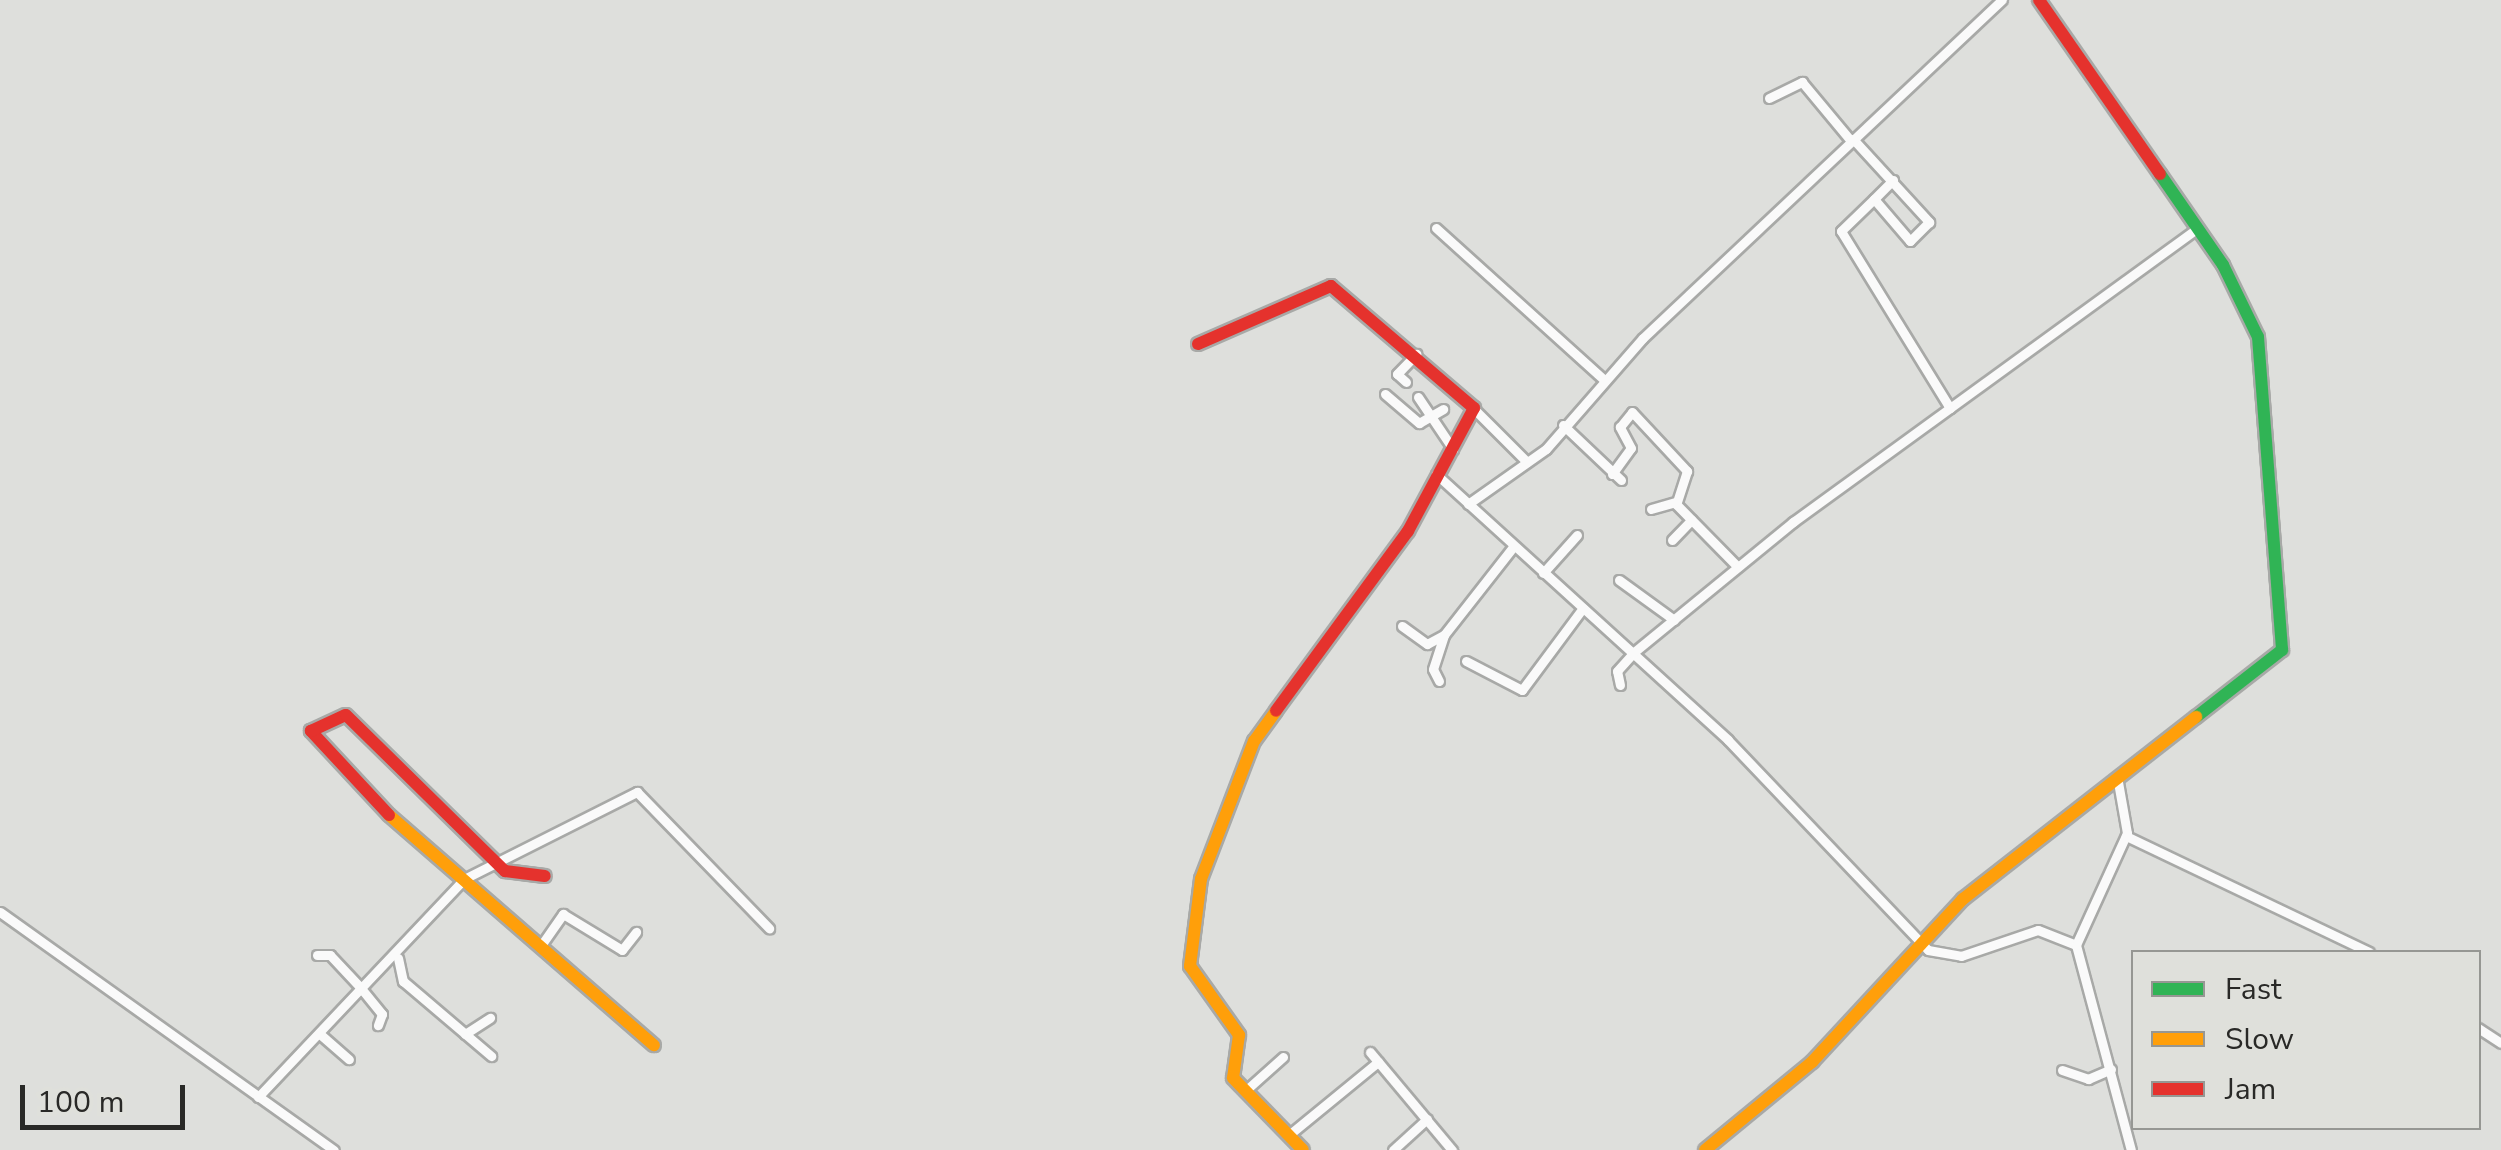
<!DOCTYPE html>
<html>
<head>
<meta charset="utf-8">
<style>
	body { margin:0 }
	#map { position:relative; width:2501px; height:1150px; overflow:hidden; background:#dedfdc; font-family:"Nunito Sans",sans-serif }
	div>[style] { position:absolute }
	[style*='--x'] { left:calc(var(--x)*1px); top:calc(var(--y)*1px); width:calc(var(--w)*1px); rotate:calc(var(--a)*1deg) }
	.roads { filter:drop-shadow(2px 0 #a8a9a7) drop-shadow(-2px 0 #a8a9a7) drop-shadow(0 2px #a8a9a7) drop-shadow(0 -2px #a8a9a7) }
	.street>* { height:9px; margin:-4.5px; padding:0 4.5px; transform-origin:4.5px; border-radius:4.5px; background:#fafafa }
	.fast>* { height:12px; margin:-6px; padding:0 6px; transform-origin:6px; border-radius:6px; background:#30b455 }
	.slow>* { height:12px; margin:-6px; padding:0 6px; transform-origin:6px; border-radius:6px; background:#ff9f0a }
	.jam>* { height:12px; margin:-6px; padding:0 6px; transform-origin:6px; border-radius:6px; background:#e5322d }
	span { translate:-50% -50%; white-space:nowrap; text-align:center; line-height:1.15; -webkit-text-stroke:8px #dfe0db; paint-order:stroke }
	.legend { position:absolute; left:2131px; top:950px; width:350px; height:180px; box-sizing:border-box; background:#dfe0db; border:2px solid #969793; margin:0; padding:12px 18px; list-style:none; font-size:30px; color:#292927 }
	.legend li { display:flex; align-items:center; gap:20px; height:50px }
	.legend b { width:50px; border:2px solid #969793 }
	.scale { position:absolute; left:20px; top:1085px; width:165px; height:45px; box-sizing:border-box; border:5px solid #292927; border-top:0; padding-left:12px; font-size:30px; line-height:35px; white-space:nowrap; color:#292927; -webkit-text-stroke:8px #dfe0db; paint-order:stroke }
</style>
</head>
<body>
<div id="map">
	<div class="roads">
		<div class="street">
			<i style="--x:1769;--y:98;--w:37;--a:-26"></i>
			<i style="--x:1802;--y:82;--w:77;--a:50.3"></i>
			<i style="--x:1853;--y:139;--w:113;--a:47.5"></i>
			<i style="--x:1929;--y:222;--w:27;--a:135"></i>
			<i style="--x:1910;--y:241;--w:55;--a:-130.6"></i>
			<i style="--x:1874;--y:199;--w:46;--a:135.9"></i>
			<i style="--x:1841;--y:231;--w:208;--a:58.4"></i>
			<i style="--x:1874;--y:199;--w:27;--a:-45"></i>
			<i style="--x:1436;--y:228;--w:227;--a:42.1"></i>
			<i style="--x:1406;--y:382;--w:12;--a:-138"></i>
			<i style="--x:1397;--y:374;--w:28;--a:-46"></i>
			<i style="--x:1385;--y:394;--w:45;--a:40.5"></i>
			<i style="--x:1419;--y:423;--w:28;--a:-30"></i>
			<i style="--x:1418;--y:397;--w:63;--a:56.1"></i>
			<i style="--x:1474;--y:409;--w:75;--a:45"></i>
			<i style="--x:1563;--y:425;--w:80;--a:43.5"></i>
			<i style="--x:1436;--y:474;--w:395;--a:42.3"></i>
			<i style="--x:1728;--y:740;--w:290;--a:46.4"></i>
			<i style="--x:1928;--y:950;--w:34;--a:10"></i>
			<i style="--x:1961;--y:956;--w:81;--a:-18.7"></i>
			<i style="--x:2038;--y:930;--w:41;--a:21.5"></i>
			<i style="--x:1612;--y:474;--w:32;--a:-54"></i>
			<i style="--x:1631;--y:448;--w:24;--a:-118"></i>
			<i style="--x:1620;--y:427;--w:19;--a:-51"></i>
			<i style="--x:1632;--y:412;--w:81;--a:47"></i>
			<i style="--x:1687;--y:471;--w:35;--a:108"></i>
			<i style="--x:1676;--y:504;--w:88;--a:45.5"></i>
			<i style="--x:1468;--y:504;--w:95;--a:-35.2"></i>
			<i style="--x:1546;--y:449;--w:147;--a:-48.9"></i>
			<i style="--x:1643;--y:338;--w:493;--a:-43.3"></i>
			<i style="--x:1651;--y:509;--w:26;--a:-16"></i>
			<i style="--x:1672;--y:540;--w:28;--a:-46"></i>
			<i style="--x:1543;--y:573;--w:51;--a:-48.2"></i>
			<i style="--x:1619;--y:580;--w:68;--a:36"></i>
			<i style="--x:1402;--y:626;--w:31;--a:36"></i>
			<i style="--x:1427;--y:644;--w:19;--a:-28"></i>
			<i style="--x:1444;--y:635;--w:112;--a:-51.9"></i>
			<i style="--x:1466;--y:661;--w:63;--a:27.4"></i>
			<i style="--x:1522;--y:690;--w:102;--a:-53.4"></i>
			<i style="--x:1439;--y:681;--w:13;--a:-117"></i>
			<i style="--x:1433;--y:669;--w:36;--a:-72"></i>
			<i style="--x:1620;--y:685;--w:14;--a:-102"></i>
			<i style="--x:1617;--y:671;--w:24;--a:-48"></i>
			<i style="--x:1633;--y:653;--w:207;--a:-39.3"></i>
			<i style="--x:1793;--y:522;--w:499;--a:-36"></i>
			<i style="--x:2118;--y:782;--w:52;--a:80"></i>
			<i style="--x:2127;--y:833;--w:123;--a:114.5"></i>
			<i style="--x:2076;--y:945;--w:212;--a:75"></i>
			<i style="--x:2126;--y:836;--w:269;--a:25.5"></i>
			<i style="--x:0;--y:912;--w:410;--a:35.5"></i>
			<i style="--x:542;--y:944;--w:37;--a:-55"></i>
			<i style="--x:563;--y:914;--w:69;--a:31.4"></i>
			<i style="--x:622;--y:950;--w:23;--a:-52"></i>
			<i style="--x:317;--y:955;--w:13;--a:0"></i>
			<i style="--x:330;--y:955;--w:44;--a:46.8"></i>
			<i style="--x:360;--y:987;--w:35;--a:51"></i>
			<i style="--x:382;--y:1014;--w:12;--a:110"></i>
			<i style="--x:398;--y:958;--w:24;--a:78"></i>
			<i style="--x:403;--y:981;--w:116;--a:40.4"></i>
			<i style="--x:2478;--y:1028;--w:27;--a:33"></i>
			<i style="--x:465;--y:1034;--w:30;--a:-33"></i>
			<i style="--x:321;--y:1035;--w:37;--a:41"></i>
			<i style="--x:1370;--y:1052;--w:128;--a:50.1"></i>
			<i style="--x:2062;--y:1070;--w:28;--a:19"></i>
			<i style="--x:2088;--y:1079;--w:25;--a:-23"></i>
			<i style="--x:1245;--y:1091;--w:51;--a:-41.8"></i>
			<i style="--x:258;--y:1097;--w:300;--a:-46.6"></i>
			<i style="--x:464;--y:879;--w:194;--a:-26.7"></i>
			<i style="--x:637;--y:792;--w:190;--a:45.9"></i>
			<i style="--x:1290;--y:1134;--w:114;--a:-39.3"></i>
			<i style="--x:1393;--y:1150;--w:46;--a:-42.4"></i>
		</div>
		<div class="fast">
			<i style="--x:2160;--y:174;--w:111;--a:55.3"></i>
			<i style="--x:2223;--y:265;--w:80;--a:64.1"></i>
			<i style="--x:2258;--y:337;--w:314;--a:85.6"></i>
			<i style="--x:2282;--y:650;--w:109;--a:142.1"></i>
		</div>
		<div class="slow">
			<i style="--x:1276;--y:711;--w:37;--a:126"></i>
			<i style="--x:1254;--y:741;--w:148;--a:111"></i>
			<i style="--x:1201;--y:879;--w:88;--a:97.2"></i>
			<i style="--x:1190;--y:966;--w:85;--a:54.6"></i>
			<i style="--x:1239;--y:1035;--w:43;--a:97.9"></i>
			<i style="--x:1233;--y:1078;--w:100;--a:45.8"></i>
			<i style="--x:389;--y:815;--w:351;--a:41"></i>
			<i style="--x:1705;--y:1150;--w:139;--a:-39.4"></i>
			<i style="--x:1812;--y:1062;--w:222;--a:-47.2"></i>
			<i style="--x:1963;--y:899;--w:296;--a:-38"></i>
		</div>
		<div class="jam">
			<i style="--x:2039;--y:0;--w:212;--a:55.2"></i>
			<i style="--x:1198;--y:344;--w:145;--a:-23.6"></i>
			<i style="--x:1331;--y:286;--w:188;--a:40.5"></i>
			<i style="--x:1474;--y:408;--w:140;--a:118.2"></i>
			<i style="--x:1408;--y:531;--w:223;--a:126.3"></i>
			<i style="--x:389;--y:815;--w:115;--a:-132.9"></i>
			<i style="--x:311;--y:731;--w:38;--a:-25"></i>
			<i style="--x:346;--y:715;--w:223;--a:44.5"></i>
			<i style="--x:505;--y:871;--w:40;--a:7.1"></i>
		</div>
	</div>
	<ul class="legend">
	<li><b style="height:12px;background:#30b455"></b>Fast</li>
	<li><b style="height:12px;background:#ff9f0a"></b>Slow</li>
	<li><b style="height:12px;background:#e5322d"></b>Jam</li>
	</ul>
	<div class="scale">100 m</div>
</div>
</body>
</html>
